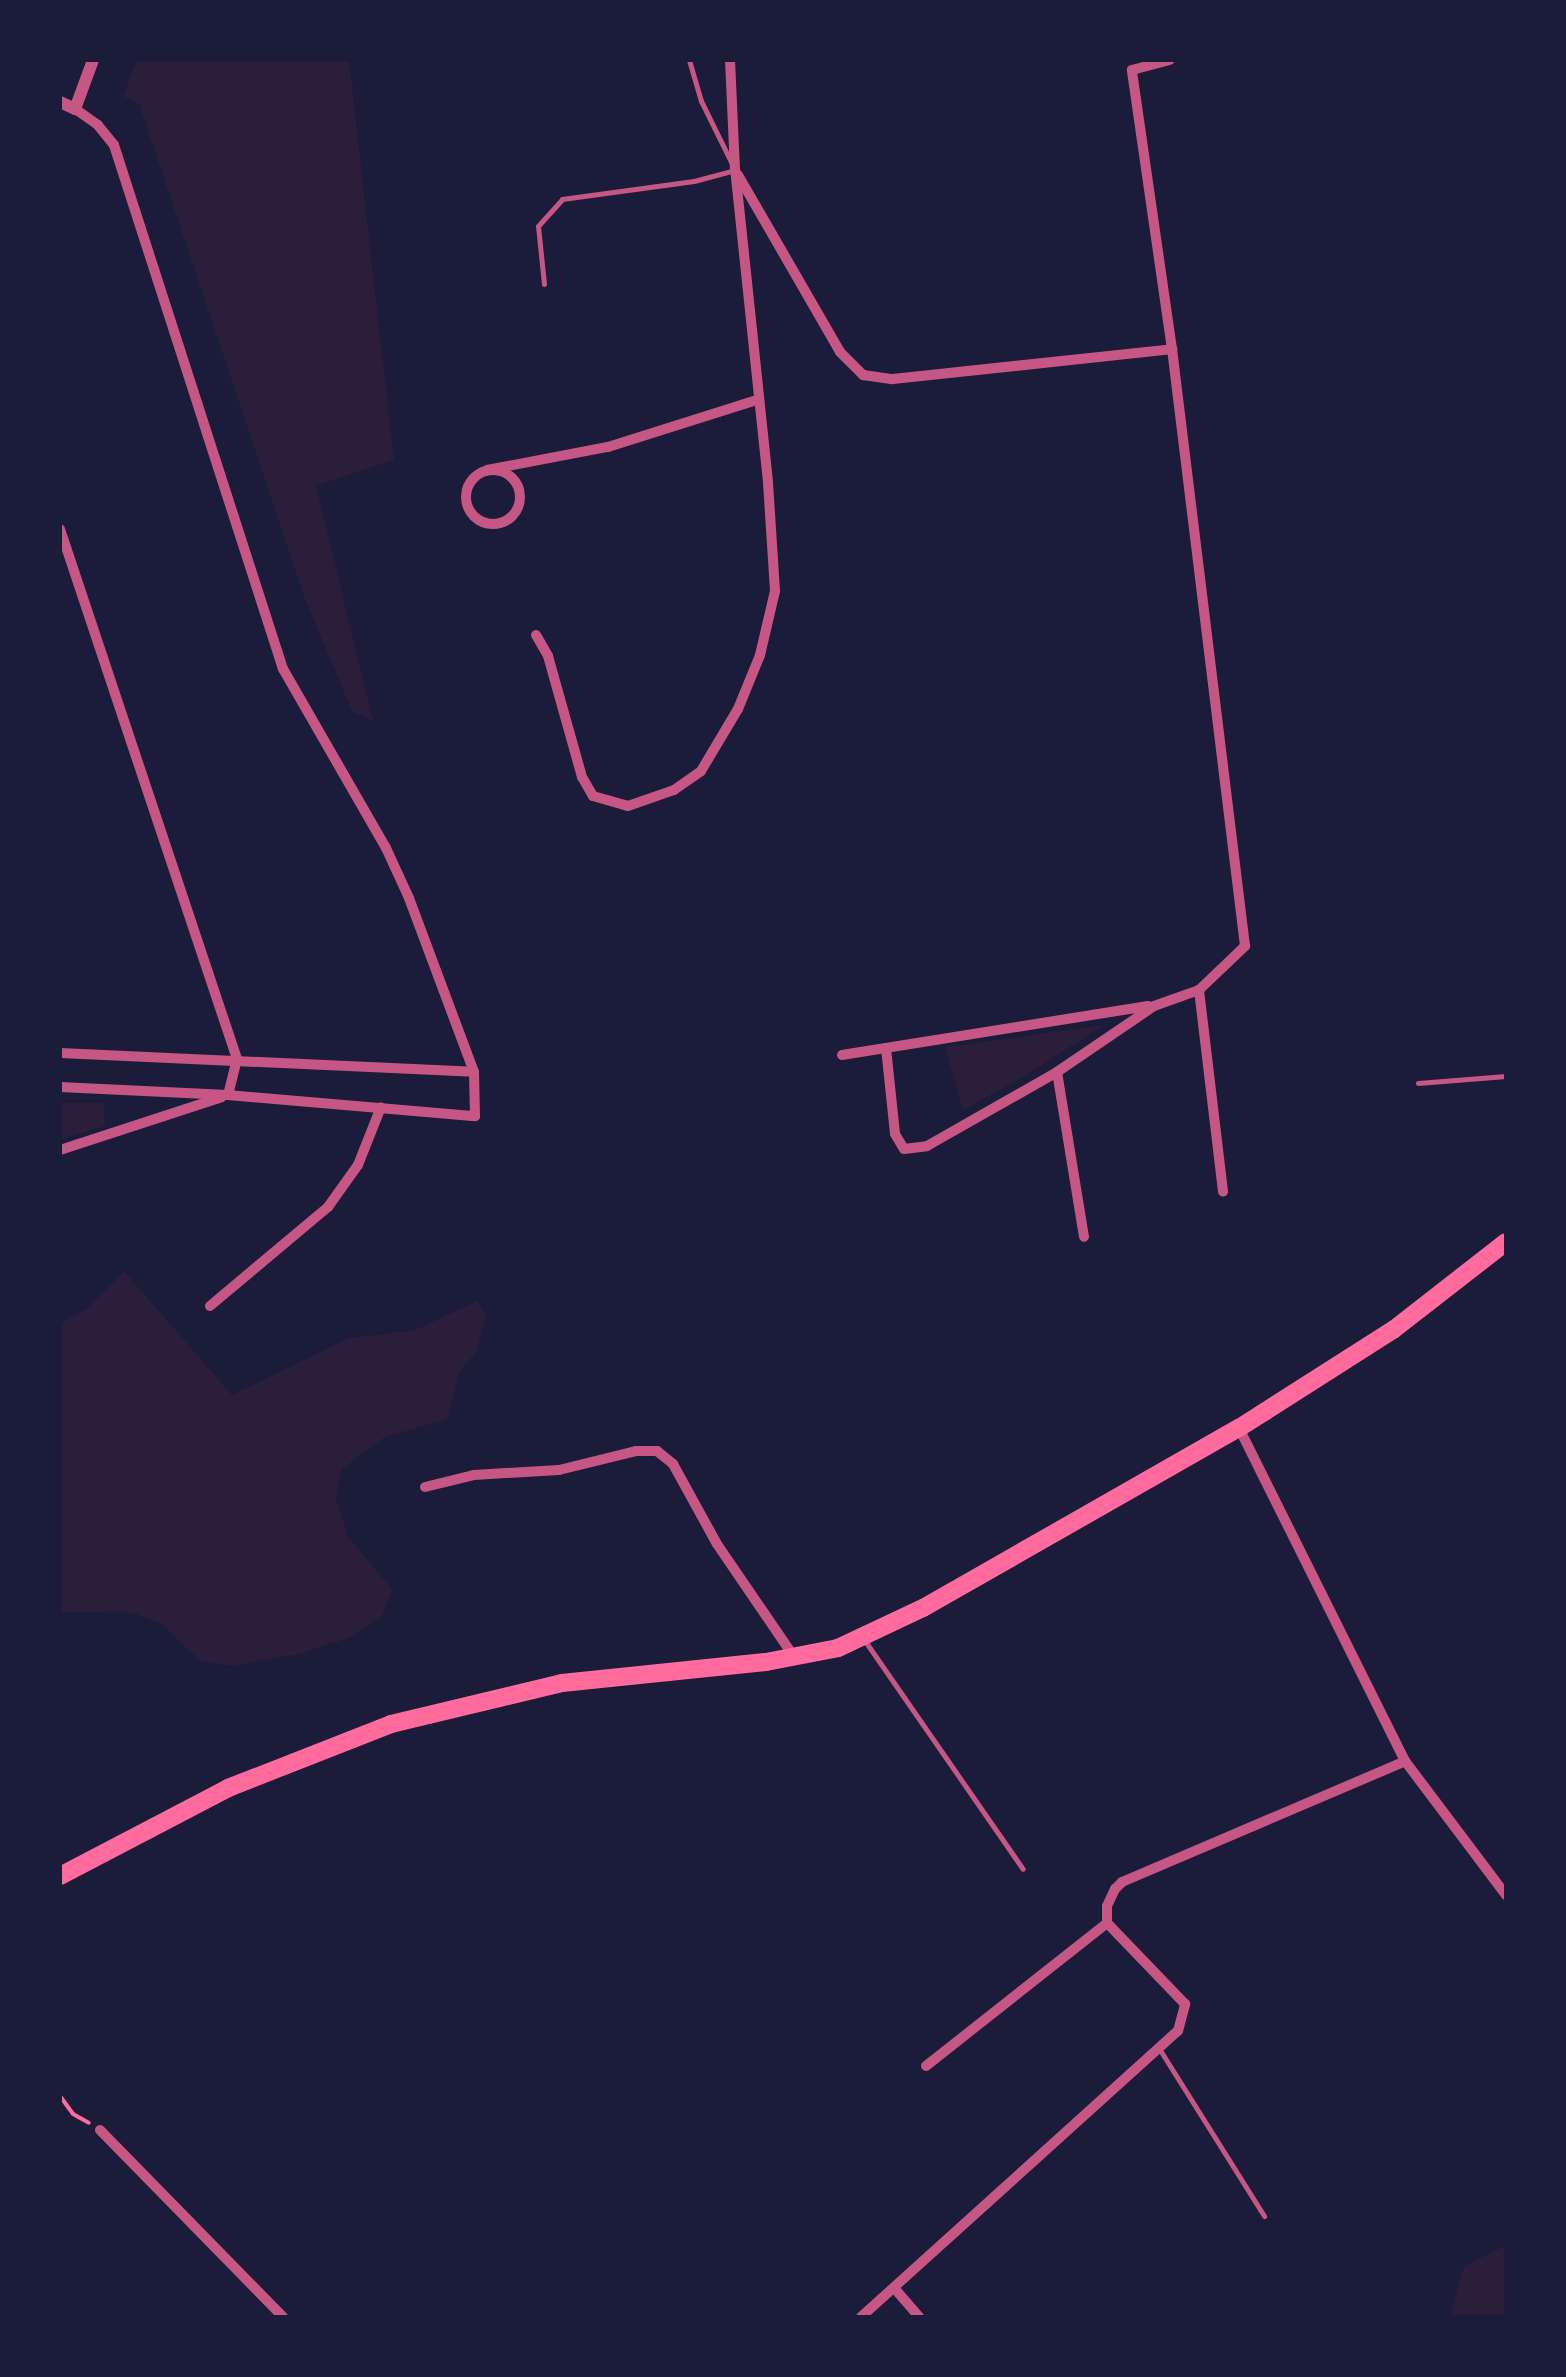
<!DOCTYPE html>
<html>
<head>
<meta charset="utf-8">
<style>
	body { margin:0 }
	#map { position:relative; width:1566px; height:2377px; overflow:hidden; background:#1b1b3a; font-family:"PT Sans",sans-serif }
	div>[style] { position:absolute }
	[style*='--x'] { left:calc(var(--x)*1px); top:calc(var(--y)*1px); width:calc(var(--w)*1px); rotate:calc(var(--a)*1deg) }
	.green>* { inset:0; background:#2a1e3b }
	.path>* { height:4px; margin:-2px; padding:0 2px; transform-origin:2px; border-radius:2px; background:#ff6b9d }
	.service>* { height:5px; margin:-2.5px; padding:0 2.5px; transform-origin:2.5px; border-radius:2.5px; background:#c65784 }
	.minor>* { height:10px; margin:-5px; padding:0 5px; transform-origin:5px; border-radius:5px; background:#c65784 }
	.minor>.ring { margin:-5px; padding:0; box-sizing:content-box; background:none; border:10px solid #c65784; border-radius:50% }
	.tertiary>* { height:12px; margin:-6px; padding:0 6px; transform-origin:6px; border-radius:6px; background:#c65784 }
	.primary>* { height:18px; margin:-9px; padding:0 9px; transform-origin:9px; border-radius:9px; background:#ff6b9d }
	span { translate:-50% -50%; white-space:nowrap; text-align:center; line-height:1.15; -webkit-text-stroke:8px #1b1b3a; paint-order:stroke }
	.frame { position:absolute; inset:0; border:62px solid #1b1b3a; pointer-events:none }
</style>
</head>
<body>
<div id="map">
	<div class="green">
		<i style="clip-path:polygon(137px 60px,349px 60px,394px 460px,316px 486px,373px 721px,352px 711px,305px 599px,139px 104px,123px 96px)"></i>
		<i style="clip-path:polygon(1104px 1025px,1025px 1076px,963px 1110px,945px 1047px)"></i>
		<i style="clip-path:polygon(60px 1102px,104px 1103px,105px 1126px,60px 1140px)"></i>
		<i style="clip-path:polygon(124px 1271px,232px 1395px,349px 1338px,415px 1330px,477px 1301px,486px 1316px,477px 1350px,460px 1372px,447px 1419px,385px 1437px,341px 1470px,336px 1499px,348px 1537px,392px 1589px,381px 1618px,346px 1639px,298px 1654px,231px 1666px,202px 1662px,161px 1624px,134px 1613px,60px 1612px,60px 1324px,89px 1307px)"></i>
		<i style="clip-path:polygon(1506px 2245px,1506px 2317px,1449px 2317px,1464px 2266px)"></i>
	</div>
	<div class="path">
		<i style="--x:60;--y:2096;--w:22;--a:54"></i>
		<i style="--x:73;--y:2114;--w:18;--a:29"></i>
	</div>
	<div class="service">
		<i style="--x:544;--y:284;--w:58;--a:-95.9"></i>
		<i style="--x:538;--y:226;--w:36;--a:-48"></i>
		<i style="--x:562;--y:199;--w:133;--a:-7.8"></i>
		<i style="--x:694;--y:181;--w:42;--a:-15"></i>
		<i style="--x:735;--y:170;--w:77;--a:-116.2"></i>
		<i style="--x:701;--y:101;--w:43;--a:-106.3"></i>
		<i style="--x:1418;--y:1083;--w:88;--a:-4.5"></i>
		<i style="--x:865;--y:1641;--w:277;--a:55.3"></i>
		<i style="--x:1160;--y:2050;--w:196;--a:57.9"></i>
	</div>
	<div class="minor">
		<i style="--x:738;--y:175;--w:204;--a:60"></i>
		<i style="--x:840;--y:352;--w:33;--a:45"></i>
		<i style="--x:863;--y:375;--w:30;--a:8"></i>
		<i style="--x:893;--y:379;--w:281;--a:-6.1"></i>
		<i class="ring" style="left:466px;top:470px;width:44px;height:44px"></i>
		<i style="--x:487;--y:470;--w:123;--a:-10.8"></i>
		<i style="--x:608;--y:447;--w:156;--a:-17.5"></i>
		<i style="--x:60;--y:529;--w:559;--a:71.53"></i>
		<i style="--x:237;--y:1059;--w:37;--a:104"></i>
		<i style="--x:536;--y:635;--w:24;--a:60"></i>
		<i style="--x:548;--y:656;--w:126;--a:74.3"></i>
		<i style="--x:582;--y:777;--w:22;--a:60"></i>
		<i style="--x:593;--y:796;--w:36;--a:16"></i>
		<i style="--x:628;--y:806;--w:49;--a:-19.2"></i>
		<i style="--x:674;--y:790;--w:33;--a:-35"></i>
		<i style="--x:701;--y:771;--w:72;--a:-59.2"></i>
		<i style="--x:738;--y:709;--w:58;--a:-67.8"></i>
		<i style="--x:760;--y:655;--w:66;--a:-76.8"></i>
		<i style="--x:775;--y:591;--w:109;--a:-93.7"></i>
		<i style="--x:768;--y:482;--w:314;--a:-96"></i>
		<i style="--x:735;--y:170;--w:110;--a:-92.6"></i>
		<i style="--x:1199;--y:990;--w:203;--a:83.2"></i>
		<i style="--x:886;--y:1048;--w:86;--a:84"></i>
		<i style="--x:895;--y:1134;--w:17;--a:59"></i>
		<i style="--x:904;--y:1149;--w:23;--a:-7"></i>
		<i style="--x:927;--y:1146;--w:150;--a:-29.6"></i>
		<i style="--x:1057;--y:1072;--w:117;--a:-34.2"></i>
		<i style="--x:1154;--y:1006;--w:48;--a:-19.6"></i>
		<i style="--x:1199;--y:990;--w:64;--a:-43.7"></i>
		<i style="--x:1245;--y:946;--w:601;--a:-96.97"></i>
		<i style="--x:1172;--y:349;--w:282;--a:-98.2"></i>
		<i style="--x:1132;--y:70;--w:39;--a:-15"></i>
		<i style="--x:60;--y:1053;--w:414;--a:2.6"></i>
		<i style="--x:842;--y:1055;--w:310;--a:-9.1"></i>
		<i style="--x:1057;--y:1072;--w:167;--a:80.7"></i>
		<i style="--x:60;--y:1087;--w:168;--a:2.7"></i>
		<i style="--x:228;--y:1095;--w:248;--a:4.9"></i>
		<i style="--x:475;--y:1116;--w:44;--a:-91.3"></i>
		<i style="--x:474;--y:1072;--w:186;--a:-110.5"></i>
		<i style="--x:409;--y:898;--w:55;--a:-114.7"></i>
		<i style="--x:386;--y:848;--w:207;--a:-119.9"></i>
		<i style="--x:283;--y:669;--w:551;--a:-107.88"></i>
		<i style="--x:114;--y:145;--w:26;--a:-129"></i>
		<i style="--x:98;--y:125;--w:28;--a:-145"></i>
		<i style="--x:60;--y:1150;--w:170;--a:-18.1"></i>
		<i style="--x:210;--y:1306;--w:154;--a:-40"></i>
		<i style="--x:328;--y:1207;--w:52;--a:-54.5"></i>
		<i style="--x:358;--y:1165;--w:62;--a:-68.4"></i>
		<i style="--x:1239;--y:1428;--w:372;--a:63.5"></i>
		<i style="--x:1405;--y:1761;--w:168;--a:53"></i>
		<i style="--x:425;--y:1487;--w:50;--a:-13.8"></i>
		<i style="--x:474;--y:1475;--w:85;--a:-3.4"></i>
		<i style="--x:559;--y:1470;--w:79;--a:-13.9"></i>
		<i style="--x:636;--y:1451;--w:21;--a:0"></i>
		<i style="--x:657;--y:1451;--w:21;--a:39"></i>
		<i style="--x:673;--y:1464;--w:91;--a:61.2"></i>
		<i style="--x:717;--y:1544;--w:137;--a:55.7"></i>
		<i style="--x:926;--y:2066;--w:231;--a:-38.3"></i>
		<i style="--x:100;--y:2130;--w:262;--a:45.6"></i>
		<i style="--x:895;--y:2289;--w:37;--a:49"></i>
		<i style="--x:861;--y:2317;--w:427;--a:-42.1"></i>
		<i style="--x:1178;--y:2031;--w:28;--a:-75"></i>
		<i style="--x:1185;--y:2004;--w:112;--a:-133.9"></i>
		<i style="--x:1107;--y:1923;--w:17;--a:-90"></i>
		<i style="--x:1107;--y:1906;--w:19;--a:-65"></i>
		<i style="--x:1115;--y:1889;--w:10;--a:-45"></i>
		<i style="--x:1122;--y:1882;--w:308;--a:-23.1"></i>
	</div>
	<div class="tertiary">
		<i style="--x:60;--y:102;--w:17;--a:25"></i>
		<i style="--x:75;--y:109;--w:52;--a:-69.8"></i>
	</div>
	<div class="primary">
		<i style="--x:60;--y:1876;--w:190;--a:-27.6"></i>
		<i style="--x:228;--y:1788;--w:175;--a:-21.4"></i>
		<i style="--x:391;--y:1724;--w:176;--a:-13.5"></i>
		<i style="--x:562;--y:1683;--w:205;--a:-5.9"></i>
		<i style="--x:766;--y:1662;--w:73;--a:-11"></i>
		<i style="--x:838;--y:1648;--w:94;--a:-25.2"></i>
		<i style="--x:923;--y:1608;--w:364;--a:-29.7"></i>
		<i style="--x:1239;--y:1428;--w:183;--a:-32.5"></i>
		<i style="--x:1393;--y:1330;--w:143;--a:-37.9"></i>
	</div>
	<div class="frame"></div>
</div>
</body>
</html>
